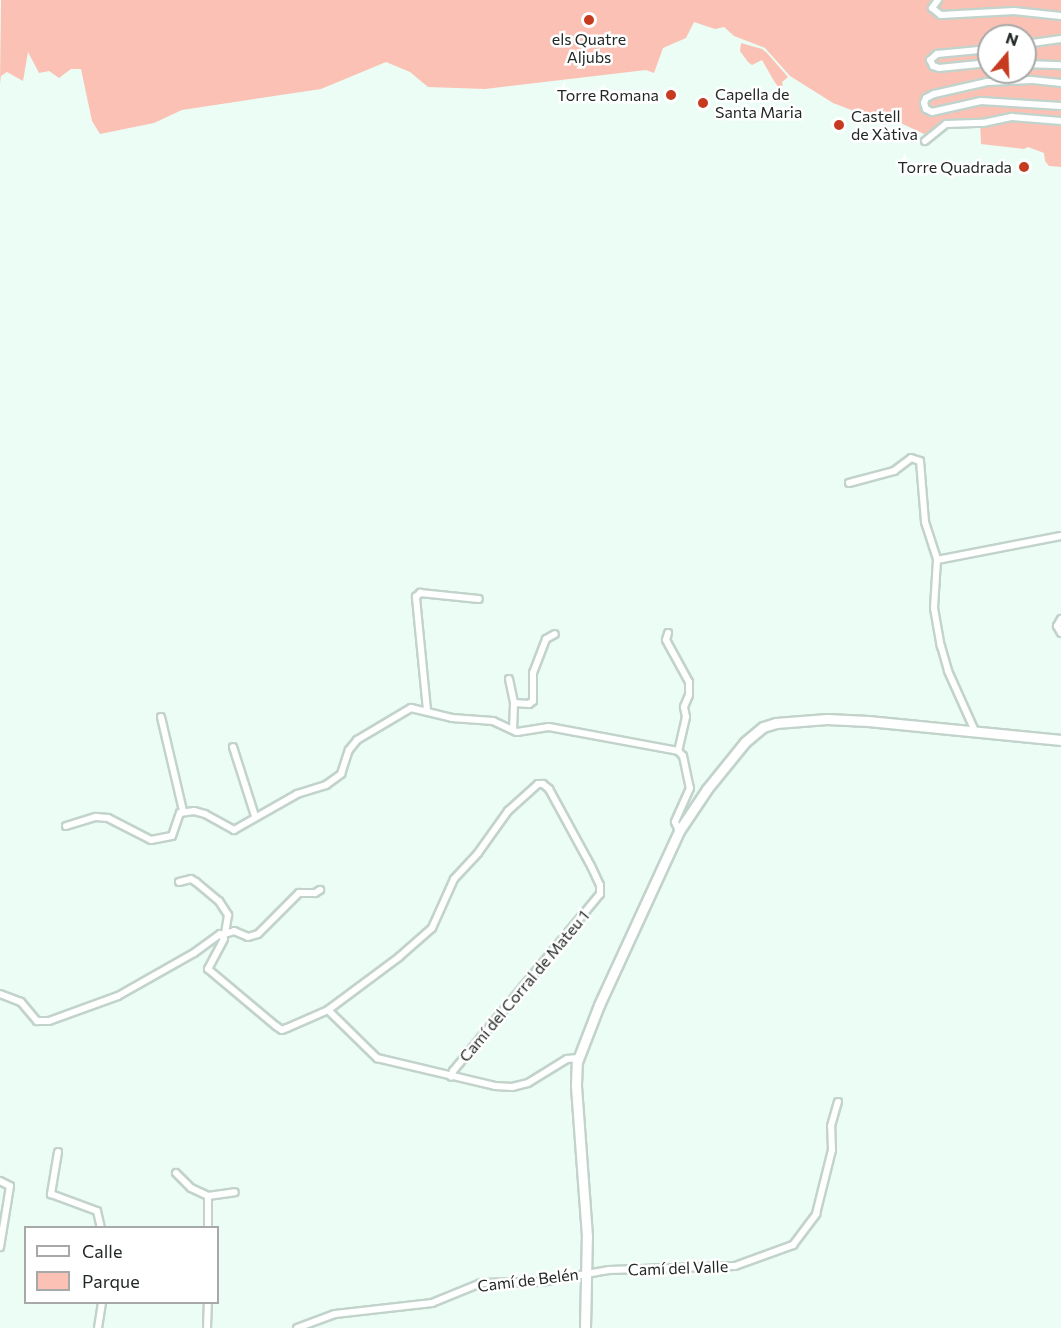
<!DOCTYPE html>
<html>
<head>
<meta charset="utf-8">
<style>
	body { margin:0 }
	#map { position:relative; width:1061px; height:1328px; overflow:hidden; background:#ebfdf4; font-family:Commissioner,sans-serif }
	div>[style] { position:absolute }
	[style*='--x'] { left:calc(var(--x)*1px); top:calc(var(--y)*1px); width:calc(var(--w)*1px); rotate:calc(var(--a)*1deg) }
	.green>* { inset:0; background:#fbc1b4 }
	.roads { filter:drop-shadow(2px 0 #c2d3cb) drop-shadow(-2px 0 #c2d3cb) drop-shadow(0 2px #c2d3cb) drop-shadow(0 -2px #c2d3cb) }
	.minor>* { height:6px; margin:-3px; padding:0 3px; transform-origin:3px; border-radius:3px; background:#fff }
	.secondary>* { height:9px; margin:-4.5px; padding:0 4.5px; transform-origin:4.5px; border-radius:4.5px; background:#fff }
	.dots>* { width:16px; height:16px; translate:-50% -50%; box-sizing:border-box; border:3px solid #fff; border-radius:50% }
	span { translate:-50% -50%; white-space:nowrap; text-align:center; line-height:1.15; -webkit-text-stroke:5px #fff; paint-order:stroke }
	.poi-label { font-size:16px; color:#222825 }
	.left { translate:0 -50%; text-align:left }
	.right { translate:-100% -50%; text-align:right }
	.street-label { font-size:16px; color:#222825 }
	.legend { position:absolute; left:24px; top:1226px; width:195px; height:78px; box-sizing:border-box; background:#fff; border:2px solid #a7a9a8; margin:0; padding:8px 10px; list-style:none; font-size:18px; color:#222825 }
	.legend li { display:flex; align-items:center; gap:12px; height:30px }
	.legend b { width:30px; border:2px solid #a7a9a8 }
	.north { position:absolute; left:977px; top:24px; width:60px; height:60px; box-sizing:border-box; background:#fff; border:2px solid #a7a9a8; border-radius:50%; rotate:19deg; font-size:16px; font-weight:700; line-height:24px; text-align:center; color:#222825 }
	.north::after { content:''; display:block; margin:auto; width:21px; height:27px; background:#c63b20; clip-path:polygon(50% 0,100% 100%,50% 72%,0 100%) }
</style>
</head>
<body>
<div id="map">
	<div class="green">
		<i style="clip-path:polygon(evenodd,1px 0,1061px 0,1061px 167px,1049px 166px,1045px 161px,1044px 153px,1028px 147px,1024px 149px,981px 144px,980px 120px,944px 122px,932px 132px,924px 134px,892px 119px,859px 113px,833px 103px,790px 76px,765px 48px,734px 36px,724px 27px,715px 29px,694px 22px,686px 38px,663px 48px,654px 73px,646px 70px,485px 89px,428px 87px,410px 72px,386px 62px,321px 89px,182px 110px,154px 123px,100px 134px,92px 121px,81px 69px,71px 69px,59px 78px,49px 71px,39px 73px,28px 52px,23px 81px,7px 72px,1px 76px,0 84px,1px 0,989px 36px,1025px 36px,1025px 72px,989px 72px,989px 36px)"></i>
		<i style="clip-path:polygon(741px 43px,762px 49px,767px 53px,788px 77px,782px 82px,783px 86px,779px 88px,774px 81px,762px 60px,752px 65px,748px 62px,740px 51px)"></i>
	</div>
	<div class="roads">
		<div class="minor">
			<i style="--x:938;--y:0;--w:10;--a:127"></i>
			<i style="--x:932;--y:8;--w:11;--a:38"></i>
			<i style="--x:941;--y:15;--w:73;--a:-3.1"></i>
			<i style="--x:1014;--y:11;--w:47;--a:6.1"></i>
			<i style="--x:1025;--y:44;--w:36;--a:-8"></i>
			<i style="--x:989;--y:49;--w:52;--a:174.5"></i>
			<i style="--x:937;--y:54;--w:9;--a:139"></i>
			<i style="--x:930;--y:60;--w:7;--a:63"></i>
			<i style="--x:933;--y:66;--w:6;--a:18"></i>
			<i style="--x:939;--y:68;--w:50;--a:-5.7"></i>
			<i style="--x:1025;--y:64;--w:36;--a:2"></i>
			<i style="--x:1061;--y:83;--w:30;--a:-174"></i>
			<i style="--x:1031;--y:80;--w:44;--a:177.4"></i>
			<i style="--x:987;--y:82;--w:54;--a:167.2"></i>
			<i style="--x:934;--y:94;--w:9;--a:153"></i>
			<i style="--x:926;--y:98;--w:5;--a:112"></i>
			<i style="--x:924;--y:103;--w:6;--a:72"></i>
			<i style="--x:926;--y:109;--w:7;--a:27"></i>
			<i style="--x:932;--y:112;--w:50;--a:-12.7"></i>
			<i style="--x:981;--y:101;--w:80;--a:3.6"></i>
			<i style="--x:925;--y:141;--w:27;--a:-39"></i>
			<i style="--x:946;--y:124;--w:37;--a:-2"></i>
			<i style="--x:983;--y:123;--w:30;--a:-12"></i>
			<i style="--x:1012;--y:117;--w:49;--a:4.7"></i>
			<i style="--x:849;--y:483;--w:47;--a:-14.9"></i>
			<i style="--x:894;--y:471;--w:21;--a:-37"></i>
			<i style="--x:911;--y:458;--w:9;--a:18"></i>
			<i style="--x:920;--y:461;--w:61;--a:85.3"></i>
			<i style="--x:925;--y:522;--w:40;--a:72"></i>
			<i style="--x:937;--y:560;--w:48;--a:93.6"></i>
			<i style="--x:934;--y:608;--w:39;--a:80"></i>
			<i style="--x:941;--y:646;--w:26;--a:74"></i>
			<i style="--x:948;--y:671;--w:66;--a:65.8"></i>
			<i style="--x:937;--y:560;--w:126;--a:-11"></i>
			<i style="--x:1061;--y:619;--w:8;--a:120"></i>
			<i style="--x:1057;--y:626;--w:8;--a:60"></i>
			<i style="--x:668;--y:633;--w:7;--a:106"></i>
			<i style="--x:666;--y:640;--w:48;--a:61.3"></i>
			<i style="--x:689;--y:682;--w:13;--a:90"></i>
			<i style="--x:689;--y:695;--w:13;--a:113"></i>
			<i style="--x:684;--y:707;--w:10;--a:79"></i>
			<i style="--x:686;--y:717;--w:35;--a:103"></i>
			<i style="--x:509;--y:679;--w:25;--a:78"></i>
			<i style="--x:514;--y:703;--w:27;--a:92"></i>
			<i style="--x:514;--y:703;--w:15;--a:4"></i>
			<i style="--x:529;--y:704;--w:5;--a:-37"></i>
			<i style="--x:533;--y:701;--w:28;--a:-90"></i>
			<i style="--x:533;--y:673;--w:36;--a:-69"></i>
			<i style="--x:546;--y:639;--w:10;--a:-29"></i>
			<i style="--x:427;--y:710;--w:114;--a:-95.6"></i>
			<i style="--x:416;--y:597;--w:6;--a:-45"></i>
			<i style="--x:420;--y:593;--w:59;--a:5.8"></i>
			<i style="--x:161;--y:717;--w:97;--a:76.8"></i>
			<i style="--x:233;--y:747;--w:72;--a:72.3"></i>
			<i style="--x:66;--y:826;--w:31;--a:-17"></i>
			<i style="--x:96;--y:817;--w:12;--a:5"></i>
			<i style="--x:108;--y:818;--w:48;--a:27.1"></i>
			<i style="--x:151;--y:840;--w:21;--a:-11"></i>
			<i style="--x:172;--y:836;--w:24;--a:-71"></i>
			<i style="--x:180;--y:813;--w:14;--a:-8"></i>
			<i style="--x:194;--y:811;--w:11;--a:15"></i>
			<i style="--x:205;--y:814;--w:33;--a:29"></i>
			<i style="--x:234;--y:830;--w:73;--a:-29.7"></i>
			<i style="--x:297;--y:794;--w:30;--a:-17"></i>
			<i style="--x:326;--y:785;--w:19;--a:-36"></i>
			<i style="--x:341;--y:774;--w:25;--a:-72"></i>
			<i style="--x:349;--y:750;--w:13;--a:-51"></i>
			<i style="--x:357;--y:740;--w:63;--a:-30.7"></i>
			<i style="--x:411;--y:708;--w:42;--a:13.7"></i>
			<i style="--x:452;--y:718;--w:41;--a:4.2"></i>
			<i style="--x:493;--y:721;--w:26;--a:25"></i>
			<i style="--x:517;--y:732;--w:32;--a:-9"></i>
			<i style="--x:549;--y:727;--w:131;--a:10.5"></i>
			<i style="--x:678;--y:751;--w:7;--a:45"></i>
			<i style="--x:683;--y:756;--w:33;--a:78"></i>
			<i style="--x:690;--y:788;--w:37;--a:114"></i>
			<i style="--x:675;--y:822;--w:10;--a:66"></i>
			<i style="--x:179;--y:882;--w:12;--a:-14"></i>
			<i style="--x:191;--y:879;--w:6;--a:31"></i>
			<i style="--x:196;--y:882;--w:30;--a:40"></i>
			<i style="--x:219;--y:901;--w:17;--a:57"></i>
			<i style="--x:228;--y:915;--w:18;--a:99"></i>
			<i style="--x:222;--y:935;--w:13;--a:-18"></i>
			<i style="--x:234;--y:931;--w:15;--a:23"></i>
			<i style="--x:248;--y:937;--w:10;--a:-17"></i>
			<i style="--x:258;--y:934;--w:58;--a:-45"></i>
			<i style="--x:299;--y:893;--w:16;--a:0"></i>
			<i style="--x:315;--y:893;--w:6;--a:-31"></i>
			<i style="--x:0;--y:994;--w:22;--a:21"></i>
			<i style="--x:21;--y:1002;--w:25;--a:50"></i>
			<i style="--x:37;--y:1021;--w:12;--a:0"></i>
			<i style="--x:49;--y:1021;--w:73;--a:-19.9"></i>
			<i style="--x:118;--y:996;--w:87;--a:-29.5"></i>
			<i style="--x:194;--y:953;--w:32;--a:-36"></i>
			<i style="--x:220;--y:934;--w:6;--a:51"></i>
			<i style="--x:224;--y:939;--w:34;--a:118"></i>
			<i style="--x:208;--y:969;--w:89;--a:40"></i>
			<i style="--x:276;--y:1026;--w:7;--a:34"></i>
			<i style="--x:282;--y:1030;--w:5;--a:-22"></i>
			<i style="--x:287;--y:1028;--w:45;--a:-23.7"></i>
			<i style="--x:328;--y:1010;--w:89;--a:-36.7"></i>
			<i style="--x:399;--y:957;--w:44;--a:-41.3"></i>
			<i style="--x:432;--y:928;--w:54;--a:-65.8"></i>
			<i style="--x:454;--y:879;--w:35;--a:-47"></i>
			<i style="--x:478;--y:853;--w:52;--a:-54.5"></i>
			<i style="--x:508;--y:811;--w:40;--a:-42"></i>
			<i style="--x:538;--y:784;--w:5;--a:0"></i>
			<i style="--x:543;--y:784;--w:8;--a:40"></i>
			<i style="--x:549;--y:789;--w:88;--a:61.4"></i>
			<i style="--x:591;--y:866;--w:21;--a:65"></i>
			<i style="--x:600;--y:885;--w:9;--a:90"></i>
			<i style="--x:600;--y:894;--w:230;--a:129.7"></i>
			<i style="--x:453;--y:1071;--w:6;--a:108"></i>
			<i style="--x:328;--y:1010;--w:69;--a:44.4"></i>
			<i style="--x:377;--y:1058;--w:121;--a:13.3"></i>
			<i style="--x:495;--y:1086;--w:17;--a:3"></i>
			<i style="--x:512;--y:1087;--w:16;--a:-14"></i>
			<i style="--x:528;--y:1083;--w:46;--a:-31.6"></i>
			<i style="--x:567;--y:1059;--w:11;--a:-5"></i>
			<i style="--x:58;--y:1152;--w:43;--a:99.5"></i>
			<i style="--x:51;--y:1194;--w:49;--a:20.3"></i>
			<i style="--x:97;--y:1211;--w:17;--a:77"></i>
			<i style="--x:176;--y:1173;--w:21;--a:45"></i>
			<i style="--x:191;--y:1188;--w:19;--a:25"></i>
			<i style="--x:0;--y:1181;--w:11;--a:27"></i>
			<i style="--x:10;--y:1186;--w:62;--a:99.3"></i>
			<i style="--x:208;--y:1228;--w:32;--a:-90"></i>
			<i style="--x:208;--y:1196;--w:27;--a:-8"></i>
			<i style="--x:98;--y:1328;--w:26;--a:-81"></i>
			<i style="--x:207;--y:1328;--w:26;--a:-88"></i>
			<i style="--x:297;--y:1328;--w:40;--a:-20.2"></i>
			<i style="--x:335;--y:1314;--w:98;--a:-6.5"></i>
			<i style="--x:432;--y:1303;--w:53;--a:-22.2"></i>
			<i style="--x:481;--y:1283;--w:60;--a:-1"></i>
			<i style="--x:541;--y:1282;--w:69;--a:-10"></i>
			<i style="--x:609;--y:1270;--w:126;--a:-1.8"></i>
			<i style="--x:735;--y:1266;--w:62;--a:-19.9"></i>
			<i style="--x:793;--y:1245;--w:39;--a:-53"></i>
			<i style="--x:816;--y:1214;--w:66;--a:-76"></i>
			<i style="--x:832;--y:1150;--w:24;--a:-92"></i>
			<i style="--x:831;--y:1126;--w:25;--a:-74"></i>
		</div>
		<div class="secondary">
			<i style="--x:585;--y:1328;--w:92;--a:-88.8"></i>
			<i style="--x:587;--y:1236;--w:151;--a:-94.2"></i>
			<i style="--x:576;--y:1085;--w:23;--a:-88"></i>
			<i style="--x:577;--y:1062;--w:61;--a:-68.9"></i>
			<i style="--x:599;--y:1005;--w:192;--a:-65.3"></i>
			<i style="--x:679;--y:831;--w:50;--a:-56.3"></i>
			<i style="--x:707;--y:789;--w:60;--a:-51"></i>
			<i style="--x:745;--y:742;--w:23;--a:-40"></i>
			<i style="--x:763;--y:727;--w:14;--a:-17"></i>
			<i style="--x:776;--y:723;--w:51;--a:-4.5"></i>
			<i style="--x:827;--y:719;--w:41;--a:2.8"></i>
			<i style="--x:868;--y:721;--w:194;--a:5.6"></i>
		</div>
	</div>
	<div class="dots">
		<i style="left:589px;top:20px;background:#c63b20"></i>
		<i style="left:671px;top:95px;background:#c63b20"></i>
		<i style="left:703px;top:103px;background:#c63b20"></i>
		<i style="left:839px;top:125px;background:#c63b20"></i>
		<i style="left:1024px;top:167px;background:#c63b20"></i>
	</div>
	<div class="poi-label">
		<span style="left:589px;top:48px">els Quatre<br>Aljubs</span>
		<span class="left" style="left:715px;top:103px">Capella de<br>Santa Maria</span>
		<span class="right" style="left:659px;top:95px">Torre Romana</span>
		<span class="left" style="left:851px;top:125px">Castell<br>de Xàtiva</span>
		<span class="right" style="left:1012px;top:167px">Torre Quadrada</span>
	</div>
	<div class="street-label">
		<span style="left:524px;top:986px;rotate:-50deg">Camí del Corral de Mateu 1</span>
		<span style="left:678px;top:1268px;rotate:-2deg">Camí del Valle</span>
		<span style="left:528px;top:1280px;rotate:-7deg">Camí de Belén</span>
	</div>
	<ul class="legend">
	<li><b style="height:8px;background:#fff"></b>Calle</li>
	<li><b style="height:16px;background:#fbc1b4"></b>Parque</li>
	</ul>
	<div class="north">N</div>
</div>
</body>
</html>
